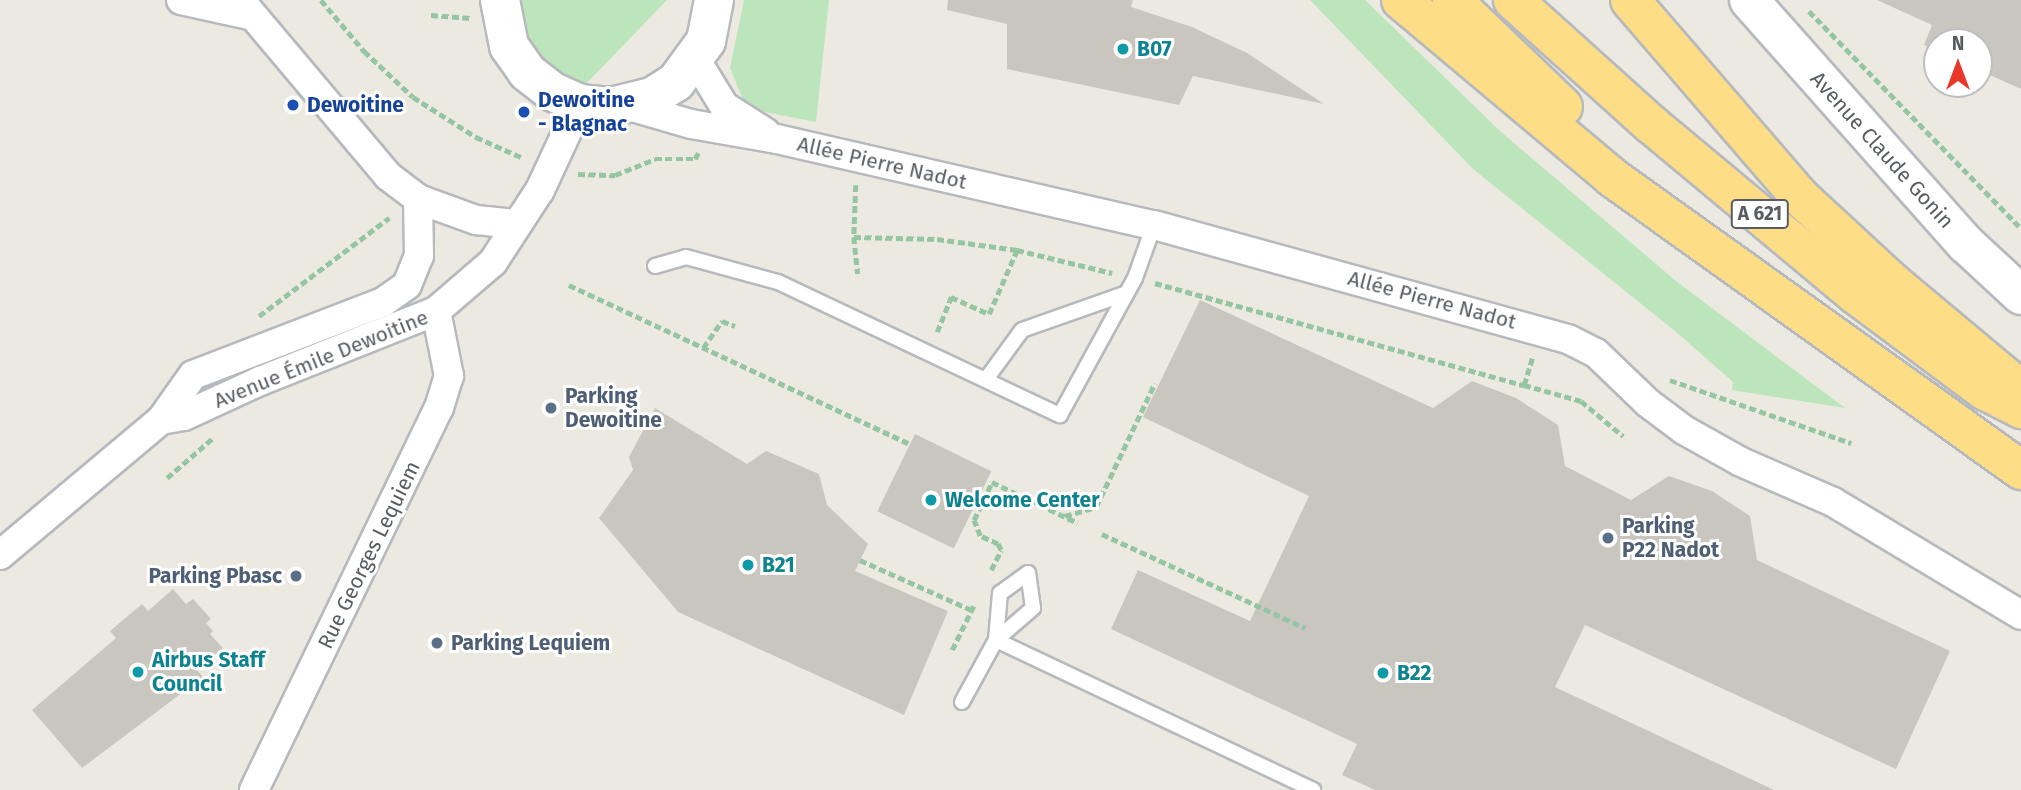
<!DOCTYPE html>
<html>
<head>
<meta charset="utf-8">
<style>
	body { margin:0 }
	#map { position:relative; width:2021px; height:790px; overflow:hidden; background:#eceae0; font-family:"Fira Sans",sans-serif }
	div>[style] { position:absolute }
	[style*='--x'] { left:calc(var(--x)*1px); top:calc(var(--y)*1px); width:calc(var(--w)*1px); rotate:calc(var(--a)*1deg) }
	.green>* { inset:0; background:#bce5bc }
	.building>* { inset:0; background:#c9c6c0; transform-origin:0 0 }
	.path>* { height:4.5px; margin-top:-2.25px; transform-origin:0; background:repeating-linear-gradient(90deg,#95c5a2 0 7px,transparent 0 10.5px) }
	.roads { filter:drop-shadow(2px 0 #b6b9bd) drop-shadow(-2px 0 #b6b9bd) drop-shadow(0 2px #b6b9bd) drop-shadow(0 -2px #b6b9bd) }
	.service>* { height:14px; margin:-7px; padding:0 7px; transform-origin:7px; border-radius:7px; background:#fff }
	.minor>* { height:28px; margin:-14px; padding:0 14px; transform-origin:14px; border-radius:14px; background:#fff }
	.secondary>* { height:38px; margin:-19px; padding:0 19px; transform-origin:19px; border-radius:19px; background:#fff }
	.motorway>* { height:38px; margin:-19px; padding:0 19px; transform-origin:19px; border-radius:19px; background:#fdde86 }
	.dots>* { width:19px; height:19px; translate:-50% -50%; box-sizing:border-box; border:4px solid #fff; border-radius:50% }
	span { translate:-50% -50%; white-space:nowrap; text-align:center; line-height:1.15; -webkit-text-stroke:6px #fff; paint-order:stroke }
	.shield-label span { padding:2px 5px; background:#fff; border:2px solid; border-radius:5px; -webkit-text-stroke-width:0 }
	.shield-label { font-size:19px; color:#595d62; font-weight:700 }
	.culture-label { font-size:21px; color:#0d838f; font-weight:700 }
	.left { translate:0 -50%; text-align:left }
	.transit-label { font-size:21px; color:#164399; font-weight:700 }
	.street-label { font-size:21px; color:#595d62 }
	.service-label { font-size:21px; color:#4e5e75; font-weight:700 }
	.right { translate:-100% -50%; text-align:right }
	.north { position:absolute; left:1923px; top:28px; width:70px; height:70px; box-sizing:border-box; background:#fff; border:2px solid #bdbec0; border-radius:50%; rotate:0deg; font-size:19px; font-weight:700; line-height:28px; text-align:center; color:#595d62 }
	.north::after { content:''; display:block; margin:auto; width:24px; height:32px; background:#e93729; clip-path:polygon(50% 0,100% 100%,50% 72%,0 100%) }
</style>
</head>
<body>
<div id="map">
	<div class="green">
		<i style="clip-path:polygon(518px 0,667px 0,583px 87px,558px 77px,540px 60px,523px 34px)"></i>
		<i style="clip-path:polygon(744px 0,829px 0,816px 122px,765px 112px,743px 100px,730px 68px)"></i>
		<i style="clip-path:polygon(1310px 0,1365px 0,1500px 131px,1676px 281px,1845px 408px,1732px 390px,1733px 382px,1675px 331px,1473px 169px)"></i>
	</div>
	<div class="building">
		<i style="clip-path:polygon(948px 0,1133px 0,1131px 7px,1192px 27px,1247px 53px,1324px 104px,1193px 76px,1179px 105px,1007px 69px,1007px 24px,947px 10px)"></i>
		<i style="clip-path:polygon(1877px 0,2021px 0,2021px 89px,1979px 70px,1979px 42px,1937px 42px,1937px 51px,1924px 45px,1932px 25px)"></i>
		<i style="clip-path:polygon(1200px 300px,1433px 408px,1472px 381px,1516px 398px,1558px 425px,1565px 466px,1631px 500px,1669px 476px,1712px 491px,1750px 516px,1757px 560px,1950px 651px,1896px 769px,1585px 625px,1555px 687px,1774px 790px,1375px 790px,1342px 775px,1357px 744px,1111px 629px,1138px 570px,1250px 621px,1309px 496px,1143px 417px)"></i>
		<i style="clip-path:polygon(655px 408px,747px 464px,766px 451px,819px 474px,827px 505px,868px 544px,855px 571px,948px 611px,904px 715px,678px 612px,599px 518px,633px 470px,629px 457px)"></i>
		<i style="left:915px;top:434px;width:85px;height:86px;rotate:26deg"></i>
		<i style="clip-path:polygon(173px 589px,186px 604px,193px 599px,211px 619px,206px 623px,213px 631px,210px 634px,223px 648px,197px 670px,203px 677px,82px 768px,32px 710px,116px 638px,110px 631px,142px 604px,148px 611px)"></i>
	</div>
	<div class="path">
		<i style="--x:321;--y:0;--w:67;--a:49.9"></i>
		<i style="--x:364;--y:51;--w:67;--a:43.2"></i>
		<i style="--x:413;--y:97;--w:75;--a:32.4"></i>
		<i style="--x:476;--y:137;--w:51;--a:24.1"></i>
		<i style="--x:1809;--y:11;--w:303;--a:45.7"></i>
		<i style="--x:431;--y:15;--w:40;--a:4.3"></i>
		<i style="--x:578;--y:174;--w:37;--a:2"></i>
		<i style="--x:615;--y:175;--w:43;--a:-21.8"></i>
		<i style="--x:655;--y:159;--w:40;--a:0"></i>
		<i style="--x:695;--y:159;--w:7;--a:-63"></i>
		<i style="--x:856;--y:185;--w:52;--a:92.2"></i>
		<i style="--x:854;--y:237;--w:83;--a:1.4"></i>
		<i style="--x:937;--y:239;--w:81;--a:7.8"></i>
		<i style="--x:1017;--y:250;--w:98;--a:13.6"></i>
		<i style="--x:854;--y:237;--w:37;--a:84"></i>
		<i style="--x:1155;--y:283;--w:383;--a:15.5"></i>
		<i style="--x:1524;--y:385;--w:28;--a:-73"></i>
		<i style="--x:569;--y:285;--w:376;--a:25"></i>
		<i style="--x:259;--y:316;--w:163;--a:-37"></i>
		<i style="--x:937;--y:332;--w:38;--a:-68"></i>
		<i style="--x:951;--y:297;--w:42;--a:24.1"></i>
		<i style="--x:989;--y:314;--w:70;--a:-66.4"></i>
		<i style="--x:703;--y:348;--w:33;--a:-55"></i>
		<i style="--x:722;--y:321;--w:14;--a:21"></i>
		<i style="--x:1670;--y:380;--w:192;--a:19.2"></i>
		<i style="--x:1524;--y:385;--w:59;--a:15.7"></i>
		<i style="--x:1581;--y:401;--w:55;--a:39.8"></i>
		<i style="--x:167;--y:478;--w:62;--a:-41.1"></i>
		<i style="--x:1065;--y:516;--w:32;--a:-16"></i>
		<i style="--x:1096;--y:507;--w:137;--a:-64.6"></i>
		<i style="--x:1102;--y:534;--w:224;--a:24.8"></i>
		<i style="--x:860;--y:560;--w:123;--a:24.1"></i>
		<i style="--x:991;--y:570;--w:22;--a:-63"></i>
		<i style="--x:1001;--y:550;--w:7;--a:-117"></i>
		<i style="--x:998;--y:544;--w:20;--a:-156"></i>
		<i style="--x:980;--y:536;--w:17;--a:-111"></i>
		<i style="--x:974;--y:520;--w:42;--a:-64.7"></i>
		<i style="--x:992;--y:482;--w:95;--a:25.5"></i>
		<i style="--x:952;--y:650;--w:52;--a:-63.9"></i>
	</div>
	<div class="roads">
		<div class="service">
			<i style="--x:655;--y:266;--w:32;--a:-16"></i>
			<i style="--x:686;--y:257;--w:95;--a:15.2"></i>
			<i style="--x:778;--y:282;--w:312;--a:25.3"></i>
			<i style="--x:1060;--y:415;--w:156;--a:-61.3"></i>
			<i style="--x:1135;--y:278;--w:56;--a:-70.3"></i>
			<i style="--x:987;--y:378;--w:59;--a:-53.9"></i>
			<i style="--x:1022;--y:330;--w:108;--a:-19.4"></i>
			<i style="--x:996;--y:640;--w:351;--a:25.3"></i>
			<i style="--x:962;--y:702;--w:71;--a:-61.3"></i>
			<i style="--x:996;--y:640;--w:49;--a:-40.9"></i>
			<i style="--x:1033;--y:608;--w:35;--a:-98"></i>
			<i style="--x:1028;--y:573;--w:34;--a:144"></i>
			<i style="--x:1000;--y:593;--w:47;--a:94.9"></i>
		</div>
		<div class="minor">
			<i style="--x:181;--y:0;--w:70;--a:12.4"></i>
			<i style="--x:240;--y:0;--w:230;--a:49.9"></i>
			<i style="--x:388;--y:176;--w:38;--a:37"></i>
			<i style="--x:418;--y:199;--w:62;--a:19.9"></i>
			<i style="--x:476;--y:220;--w:40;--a:5.7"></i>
			<i style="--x:696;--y:60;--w:54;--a:58.7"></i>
			<i style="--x:724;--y:106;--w:49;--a:32.4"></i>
			<i style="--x:626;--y:105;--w:68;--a:16.3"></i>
			<i style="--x:691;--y:124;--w:87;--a:9.9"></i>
			<i style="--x:777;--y:139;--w:387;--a:12.9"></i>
			<i style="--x:1154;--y:225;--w:429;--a:15.4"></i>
			<i style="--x:1568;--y:339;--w:31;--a:27"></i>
			<i style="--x:1596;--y:353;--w:72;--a:43.9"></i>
			<i style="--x:1648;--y:403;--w:45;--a:36.9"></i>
			<i style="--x:1684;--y:430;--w:65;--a:29.3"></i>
			<i style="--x:1741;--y:462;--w:100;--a:23.5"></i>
			<i style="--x:1833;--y:502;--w:219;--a:31"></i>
			<i style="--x:161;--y:420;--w:23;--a:-10"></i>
			<i style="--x:184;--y:416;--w:84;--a:-24.7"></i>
			<i style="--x:260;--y:381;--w:189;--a:-21.7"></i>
			<i style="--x:436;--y:311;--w:75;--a:-40.7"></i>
			<i style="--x:493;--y:262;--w:86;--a:-56.9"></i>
			<i style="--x:540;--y:190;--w:95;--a:-65.1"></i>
			<i style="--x:0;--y:555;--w:210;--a:-40"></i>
			<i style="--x:161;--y:420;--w:55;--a:-54.6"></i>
			<i style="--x:193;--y:375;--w:204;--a:-21"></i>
			<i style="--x:383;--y:302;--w:29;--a:-35"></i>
			<i style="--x:407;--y:285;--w:31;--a:-68"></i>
			<i style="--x:419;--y:256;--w:57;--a:-91"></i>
			<i style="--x:254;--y:790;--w:424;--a:-64.2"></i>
			<i style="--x:439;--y:408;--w:34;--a:-73"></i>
			<i style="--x:449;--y:376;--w:66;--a:-101.3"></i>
		</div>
		<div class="secondary">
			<i style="--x:500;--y:0;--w:47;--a:78.9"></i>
			<i style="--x:509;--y:46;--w:32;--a:55"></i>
			<i style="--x:527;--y:72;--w:31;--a:38"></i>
			<i style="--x:551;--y:91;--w:32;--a:24"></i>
			<i style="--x:580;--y:104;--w:31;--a:6"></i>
			<i style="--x:611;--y:107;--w:42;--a:-13.7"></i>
			<i style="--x:652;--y:97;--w:28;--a:-32"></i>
			<i style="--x:676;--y:82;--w:51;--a:-53.8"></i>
			<i style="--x:706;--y:41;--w:42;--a:-79"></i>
			<i style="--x:1749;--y:0;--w:327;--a:48.4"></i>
			<i style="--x:1966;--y:244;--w:75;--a:42.8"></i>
		</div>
		<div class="motorway">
			<i style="--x:1401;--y:0;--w:277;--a:40"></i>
			<i style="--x:1613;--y:178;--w:502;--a:35.59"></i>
			<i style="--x:1452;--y:0;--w:154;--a:43.9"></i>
			<i style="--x:1513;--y:0;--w:187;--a:42"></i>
			<i style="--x:1652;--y:125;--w:264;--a:39.8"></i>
			<i style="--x:1855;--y:294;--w:161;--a:36.7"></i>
			<i style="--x:1984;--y:390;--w:42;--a:27.2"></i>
			<i style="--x:1630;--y:0;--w:260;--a:49.2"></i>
			<i style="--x:1800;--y:197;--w:125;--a:42.7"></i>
			<i style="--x:1892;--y:282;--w:168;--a:39.9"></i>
		</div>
	</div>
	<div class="dots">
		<i style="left:1123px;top:49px;background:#0f9aa8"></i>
		<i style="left:293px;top:105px;background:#1a4fb4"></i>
		<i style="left:524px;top:112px;background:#1a4fb4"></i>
		<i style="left:551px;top:408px;background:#5c6f8a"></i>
		<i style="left:931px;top:500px;background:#0f9aa8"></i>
		<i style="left:1608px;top:538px;background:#5c6f8a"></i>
		<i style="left:748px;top:565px;background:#0f9aa8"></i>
		<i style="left:296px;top:576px;background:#5c6f8a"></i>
		<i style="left:437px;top:643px;background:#5c6f8a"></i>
		<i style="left:138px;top:672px;background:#0f9aa8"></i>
		<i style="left:1383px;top:673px;background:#0f9aa8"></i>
	</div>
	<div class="shield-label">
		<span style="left:1760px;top:214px">A 621</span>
	</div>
	<div class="culture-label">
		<span class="left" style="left:1137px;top:49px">B07</span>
		<span class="left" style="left:945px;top:500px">Welcome Center</span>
		<span class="left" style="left:762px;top:565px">B21</span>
		<span class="left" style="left:152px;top:672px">Airbus Staff<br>Council</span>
		<span class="left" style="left:1397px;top:673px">B22</span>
	</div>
	<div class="transit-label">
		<span class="left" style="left:538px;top:112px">Dewoitine<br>- Blagnac</span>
		<span class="left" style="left:307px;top:105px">Dewoitine</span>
	</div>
	<div class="street-label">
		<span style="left:1882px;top:150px;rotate:48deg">Avenue Claude Gonin</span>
		<span style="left:882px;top:163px;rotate:13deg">Allée Pierre Nadot</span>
		<span style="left:1432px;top:300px;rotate:15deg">Allée Pierre Nadot</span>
		<span style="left:321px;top:359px;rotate:-22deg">Avenue Émile Dewoitine</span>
		<span style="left:369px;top:555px;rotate:-64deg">Rue Georges Lequiem</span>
	</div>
	<div class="service-label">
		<span class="left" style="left:565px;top:408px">Parking<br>Dewoitine</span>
		<span class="left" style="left:1622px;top:538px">Parking<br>P22 Nadot</span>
		<span class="right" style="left:282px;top:576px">Parking Pbasc</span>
		<span class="left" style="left:451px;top:643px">Parking Lequiem</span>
	</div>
	<div class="north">N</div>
</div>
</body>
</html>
